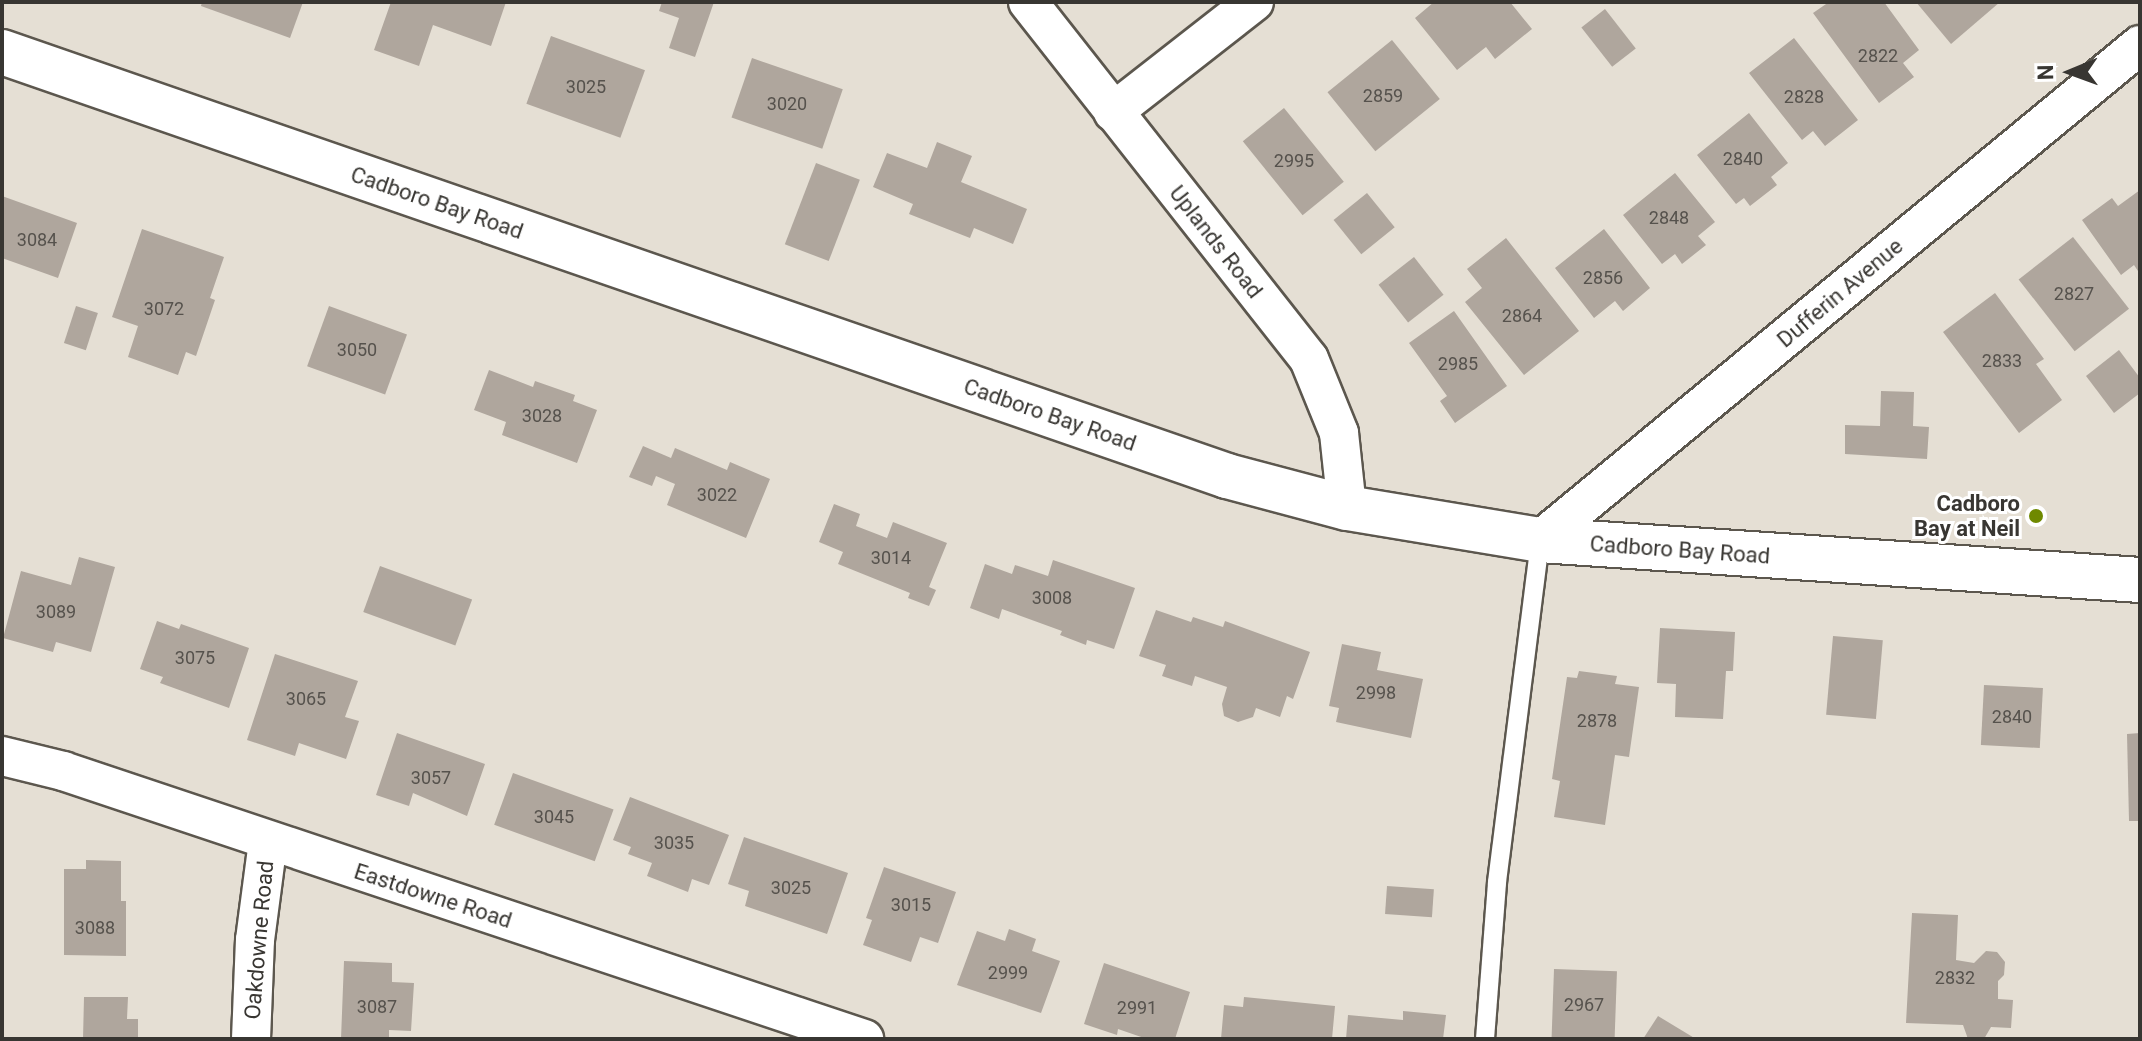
<!DOCTYPE html>
<html>
<head>
<meta charset="utf-8">
<style>
	body { margin:0 }
	#map { position:relative; width:2142px; height:1041px; overflow:hidden; background:#e5dfd4; font-family:Roboto,sans-serif }
	div>[style] { position:absolute }
	[style*='--x'] { left:calc(var(--x)*1px); top:calc(var(--y)*1px); width:calc(var(--w)*1px); rotate:calc(var(--a)*1deg) }
	.building>* { inset:0; background:#afa69d; transform-origin:0 0 }
	.roads { filter:drop-shadow(2px 0 #5c574e) drop-shadow(-2px 0 #5c574e) drop-shadow(0 2px #5c574e) drop-shadow(0 -2px #5c574e) }
	.lane>* { height:18px; margin:-9px; padding:0 9px; transform-origin:9px; border-radius:9px; background:#fff }
	.street>* { height:38px; margin:-19px; padding:0 19px; transform-origin:19px; border-radius:19px; background:#fff }
	.secondary>* { height:44px; margin:-22px; padding:0 22px; transform-origin:22px; border-radius:22px; background:#fff }
	.dots>* { width:22px; height:22px; translate:-50% -50%; box-sizing:border-box; border:4px solid #fff; border-radius:50% }
	span { translate:-50% -50%; white-space:nowrap; text-align:center; line-height:1.15; -webkit-text-stroke:6px #fff; paint-order:stroke }
	.number-label { font-size:18px; color:#56524d }
	.number-label span { -webkit-text-stroke-width:0 }
	.street-label { font-size:22px; color:#383632 }
	.poi-label { font-size:22px; color:#383632; font-weight:700 }
	.right { translate:-100% -50%; text-align:right }
	.frame { position:absolute; inset:0; border:4px solid #383632; pointer-events:none }
	.north { position:absolute; left:2030px; top:32px; width:80px; height:80px; -webkit-text-stroke:6px #fff; paint-order:stroke; rotate:269deg; font-size:22px; font-weight:700; line-height:32px; text-align:center; color:#383632 }
	.north::after { content:''; display:block; margin:auto; width:28px; height:36px; background:#383632; clip-path:polygon(50% 0,100% 100%,50% 72%,0 100%) }
</style>
</head>
<body>
<div id="map">
	<div class="building">
		<i style="clip-path:polygon(202px 2px,303px 2px,290px 38px,201px 6px)"></i>
		<i style="clip-path:polygon(391px 2px,506px 2px,491px 46px,433px 25px,419px 66px,374px 50px)"></i>
		<i style="clip-path:polygon(662px 2px,714px 2px,695px 57px,669px 48px,679px 18px,659px 11px)"></i>
		<i style="clip-path:polygon(1434px 2px,1510px 2px,1532px 29px,1495px 59px,1486px 47px,1457px 70px,1415px 18px)"></i>
		<i style="clip-path:polygon(1829px 2px,1884px 2px,1919px 50px,1903px 63px,1914px 77px,1879px 103px,1813px 13px)"></i>
		<i style="clip-path:polygon(1916px 2px,2000px 2px,1951px 44px)"></i>
		<i style="left:1605px;top:9px;width:50px;height:30px;rotate:52deg"></i>
		<i style="left:551px;top:36px;width:100px;height:72px;rotate:20deg"></i>
		<i style="clip-path:polygon(1794px 38px,1858px 120px,1825px 146px,1813px 131px,1802px 140px,1749px 73px)"></i>
		<i style="left:1392px;top:40px;width:76px;height:83px;rotate:51deg"></i>
		<i style="left:752px;top:58px;width:96px;height:63px;rotate:19deg"></i>
		<i style="left:1284px;top:108px;width:95px;height:53px;rotate:51deg"></i>
		<i style="clip-path:polygon(1749px 113px,1788px 163px,1771px 177px,1777px 185px,1750px 206px,1744px 198px,1736px 204px,1697px 155px)"></i>
		<i style="clip-path:polygon(937px 142px,972px 156px,961px 182px,1027px 209px,1013px 244px,974px 228px,970px 238px,909px 214px,913px 204px,873px 187px,887px 153px,927px 168px)"></i>
		<i style="left:816px;top:163px;width:47px;height:87px;rotate:21deg"></i>
		<i style="clip-path:polygon(1675px 173px,1715px 222px,1698px 236px,1706px 245px,1682px 264px,1675px 254px,1662px 264px,1623px 215px)"></i>
		<i style="clip-path:polygon(2140px 190px,2140px 274px,2134px 265px,2121px 275px,2082px 220px,2112px 198px,2118px 206px)"></i>
		<i style="left:1367px;top:193px;width:44px;height:43px;rotate:51deg"></i>
		<i style="clip-path:polygon(2px 196px,77px 223px,58px 278px,2px 258px)"></i>
		<i style="clip-path:polygon(142px 229px,224px 257px,210px 298px,215px 300px,196px 356px,186px 352px,178px 375px,128px 357px,138px 326px,112px 317px)"></i>
		<i style="clip-path:polygon(1604px 229px,1650px 288px,1623px 311px,1615px 301px,1594px 318px,1555px 268px)"></i>
		<i style="left:2073px;top:237px;width:91px;height:69px;rotate:52deg"></i>
		<i style="clip-path:polygon(1506px 238px,1579px 331px,1524px 375px,1465px 302px,1482px 288px,1467px 269px)"></i>
		<i style="left:1414px;top:257px;width:48px;height:45px;rotate:52deg"></i>
		<i style="clip-path:polygon(1995px 293px,2044px 359px,2036px 364px,2062px 400px,2019px 433px,1943px 332px)"></i>
		<i style="left:76px;top:306px;width:23px;height:39px;rotate:18deg"></i>
		<i style="left:329px;top:306px;width:83px;height:64px;rotate:20deg"></i>
		<i style="clip-path:polygon(1454px 311px,1507px 386px,1455px 423px,1440px 401px,1447px 396px,1409px 343px)"></i>
		<i style="clip-path:polygon(2119px 350px,2140px 378px,2140px 393px,2114px 413px,2086px 376px)"></i>
		<i style="clip-path:polygon(489px 370px,533px 387px,535px 381px,575px 395px,573px 401px,597px 410px,577px 463px,502px 435px,506px 422px,474px 410px)"></i>
		<i style="clip-path:polygon(1881px 391px,1914px 392px,1913px 426px,1929px 427px,1927px 459px,1845px 454px,1845px 425px,1880px 426px)"></i>
		<i style="clip-path:polygon(643px 446px,671px 458px,675px 448px,727px 470px,730px 462px,770px 479px,746px 538px,667px 505px,675px 484px,656px 476px,652px 486px,629px 477px)"></i>
		<i style="clip-path:polygon(834px 504px,860px 514px,856px 526px,887px 538px,893px 522px,947px 543px,929px 587px,936px 590px,929px 606px,908px 598px,910px 593px,838px 564px,843px 552px,819px 542px)"></i>
		<i style="clip-path:polygon(79px 557px,115px 567px,91px 652px,56px 642px,53px 652px,3px 638px,21px 571px,71px 585px)"></i>
		<i style="clip-path:polygon(1053px 560px,1135px 588px,1114px 649px,1087px 640px,1086px 645px,1060px 635px,1062px 631px,1002px 609px,999px 619px,970px 608px,985px 564px,1012px 574px,1015px 565px,1048px 576px)"></i>
		<i style="left:380px;top:566px;width:98px;height:49px;rotate:20deg"></i>
		<i style="clip-path:polygon(1156px 610px,1191px 622px,1193px 617px,1223px 627px,1225px 621px,1310px 652px,1293px 699px,1287px 696px,1280px 717px,1256px 708px,1253px 717px,1238px 722px,1224px 716px,1222px 704px,1227px 687px,1195px 676px,1192px 686px,1162px 676px,1166px 665px,1139px 656px)"></i>
		<i style="clip-path:polygon(157px 621px,179px 629px,181px 624px,249px 648px,229px 708px,160px 683px,163px 677px,140px 669px)"></i>
		<i style="clip-path:polygon(1660px 628px,1735px 632px,1733px 671px,1726px 671px,1723px 719px,1675px 717px,1676px 684px,1657px 683px)"></i>
		<i style="left:1833px;top:636px;width:50px;height:79px;rotate:5deg"></i>
		<i style="clip-path:polygon(1342px 644px,1381px 652px,1377px 670px,1423px 679px,1411px 738px,1336px 722px,1339px 708px,1329px 706px)"></i>
		<i style="clip-path:polygon(275px 654px,358px 681px,345px 717px,359px 721px,346px 759px,299px 743px,295px 756px,247px 740px)"></i>
		<i style="clip-path:polygon(1579px 671px,1617px 676px,1615px 684px,1639px 687px,1629px 757px,1615px 755px,1605px 825px,1554px 817px,1560px 781px,1552px 779px,1567px 677px,1577px 678px)"></i>
		<i style="left:1984px;top:685px;width:59px;height:60px;rotate:3deg"></i>
		<i style="clip-path:polygon(397px 733px,485px 764px,467px 816px,413px 793px,409px 806px,376px 795px)"></i>
		<i style="clip-path:polygon(2140px 733px,2140px 821px,2129px 821px,2127px 734px)"></i>
		<i style="left:513px;top:773px;width:107px;height:55px;rotate:20deg"></i>
		<i style="clip-path:polygon(630px 797px,729px 835px,709px 885px,692px 879px,688px 892px,647px 876px,652px 863px,628px 854px,631px 847px,613px 840px)"></i>
		<i style="clip-path:polygon(744px 837px,848px 873px,827px 934px,745px 906px,749px 891px,728px 884px)"></i>
		<i style="clip-path:polygon(86px 860px,121px 861px,121px 901px,126px 901px,126px 956px,64px 955px,64px 869px,86px 869px)"></i>
		<i style="clip-path:polygon(884px 867px,956px 892px,938px 943px,920px 937px,911px 962px,863px 945px,872px 920px,866px 918px)"></i>
		<i style="left:1387px;top:886px;width:47px;height:28px;rotate:4deg"></i>
		<i style="clip-path:polygon(1912px 913px,1958px 915px,1956px 960px,1974px 963px,1986px 951px,1997px 952px,2005px 962px,2004px 975px,1998px 981px,1998px 999px,2013px 1000px,2011px 1028px,1991px 1027px,1984px 1039px,1968px 1039px,1963px 1025px,1906px 1023px)"></i>
		<i style="clip-path:polygon(1009px 929px,1036px 939px,1032px 951px,1060px 961px,1041px 1013px,957px 985px,977px 931px,1005px 941px)"></i>
		<i style="clip-path:polygon(344px 961px,392px 963px,392px 982px,414px 983px,411px 1031px,389px 1030px,389px 1039px,341px 1039px)"></i>
		<i style="clip-path:polygon(1104px 963px,1190px 992px,1175px 1039px,1147px 1039px,1118px 1029px,1117px 1035px,1084px 1024px)"></i>
		<i style="left:1554px;top:969px;width:63px;height:70px;rotate:2deg"></i>
		<i style="clip-path:polygon(84px 997px,128px 997px,127px 1019px,138px 1019px,138px 1039px,83px 1039px)"></i>
		<i style="clip-path:polygon(1244px 997px,1335px 1006px,1332px 1039px,1221px 1039px,1224px 1005px,1243px 1007px)"></i>
		<i style="clip-path:polygon(1403px 1011px,1446px 1015px,1443px 1039px,1346px 1039px,1348px 1015px,1403px 1020px)"></i>
		<i style="clip-path:polygon(1658px 1016px,1696px 1039px,1643px 1039px)"></i>
	</div>
	<div class="roads">
		<div class="lane">
			<i style="--x:1485;--y:1039;--w:157;--a:-85.6"></i>
			<i style="--x:1497;--y:882;--w:345;--a:-82.8"></i>
		</div>
		<div class="street">
			<i style="--x:1028;--y:2;--w:454;--a:51.8"></i>
			<i style="--x:1309;--y:359;--w:80;--a:67.9"></i>
			<i style="--x:1339;--y:433;--w:75;--a:83.9"></i>
			<i style="--x:1113;--y:112;--w:179;--a:-38"></i>
			<i style="--x:1540;--y:540;--w:778;--a:-39.52"></i>
			<i style="--x:2;--y:756;--w:63;--a:13.8"></i>
			<i style="--x:63;--y:771;--w:845;--a:18.5"></i>
			<i style="--x:251;--y:1039;--w:99;--a:-87.7"></i>
			<i style="--x:255;--y:940;--w:100;--a:-82.5"></i>
		</div>
		<div class="secondary">
			<i style="--x:2;--y:52;--w:1296;--a:19.09"></i>
			<i style="--x:1227;--y:476;--w:124;--a:14.9"></i>
			<i style="--x:1347;--y:508;--w:196;--a:9.4"></i>
			<i style="--x:1540;--y:540;--w:601;--a:3.81"></i>
		</div>
	</div>
	<div class="dots">
		<i style="left:2036px;top:516px;background:#6f8900"></i>
	</div>
	<div class="number-label">
		<span style="left:1878px;top:56px">2822</span>
		<span style="left:586px;top:87px">3025</span>
		<span style="left:1383px;top:96px">2859</span>
		<span style="left:1804px;top:97px">2828</span>
		<span style="left:787px;top:104px">3020</span>
		<span style="left:1743px;top:159px">2840</span>
		<span style="left:1294px;top:161px">2995</span>
		<span style="left:1669px;top:218px">2848</span>
		<span style="left:37px;top:240px">3084</span>
		<span style="left:1603px;top:278px">2856</span>
		<span style="left:2074px;top:294px">2827</span>
		<span style="left:164px;top:309px">3072</span>
		<span style="left:1522px;top:316px">2864</span>
		<span style="left:357px;top:350px">3050</span>
		<span style="left:2002px;top:361px">2833</span>
		<span style="left:1458px;top:364px">2985</span>
		<span style="left:542px;top:416px">3028</span>
		<span style="left:717px;top:495px">3022</span>
		<span style="left:891px;top:558px">3014</span>
		<span style="left:1052px;top:598px">3008</span>
		<span style="left:56px;top:612px">3089</span>
		<span style="left:195px;top:658px">3075</span>
		<span style="left:1376px;top:693px">2998</span>
		<span style="left:306px;top:699px">3065</span>
		<span style="left:2012px;top:717px">2840</span>
		<span style="left:1597px;top:721px">2878</span>
		<span style="left:431px;top:778px">3057</span>
		<span style="left:554px;top:817px">3045</span>
		<span style="left:674px;top:843px">3035</span>
		<span style="left:791px;top:888px">3025</span>
		<span style="left:911px;top:905px">3015</span>
		<span style="left:95px;top:928px">3088</span>
		<span style="left:1008px;top:973px">2999</span>
		<span style="left:1955px;top:978px">2832</span>
		<span style="left:1584px;top:1005px">2967</span>
		<span style="left:377px;top:1007px">3087</span>
		<span style="left:1137px;top:1008px">2991</span>
	</div>
	<div class="street-label">
		<span style="left:437px;top:203px;rotate:19deg">Cadboro Bay Road</span>
		<span style="left:1216px;top:242px;rotate:52deg">Uplands Road</span>
		<span style="left:1840px;top:293px;rotate:-40deg">Dufferin Avenue</span>
		<span style="left:1050px;top:415px;rotate:19deg">Cadboro Bay Road</span>
		<span style="left:1680px;top:550px;rotate:4deg">Cadboro Bay Road</span>
		<span style="left:433px;top:896px;rotate:18deg">Eastdowne Road</span>
		<span style="left:259px;top:940px;rotate:-85deg">Oakdowne Road</span>
	</div>
	<div class="poi-label">
		<span class="right" style="left:2020px;top:516px">Cadboro<br>Bay at Neil</span>
	</div>
	<div class="frame"></div>
	<div class="north">N</div>
</div>
</body>
</html>
